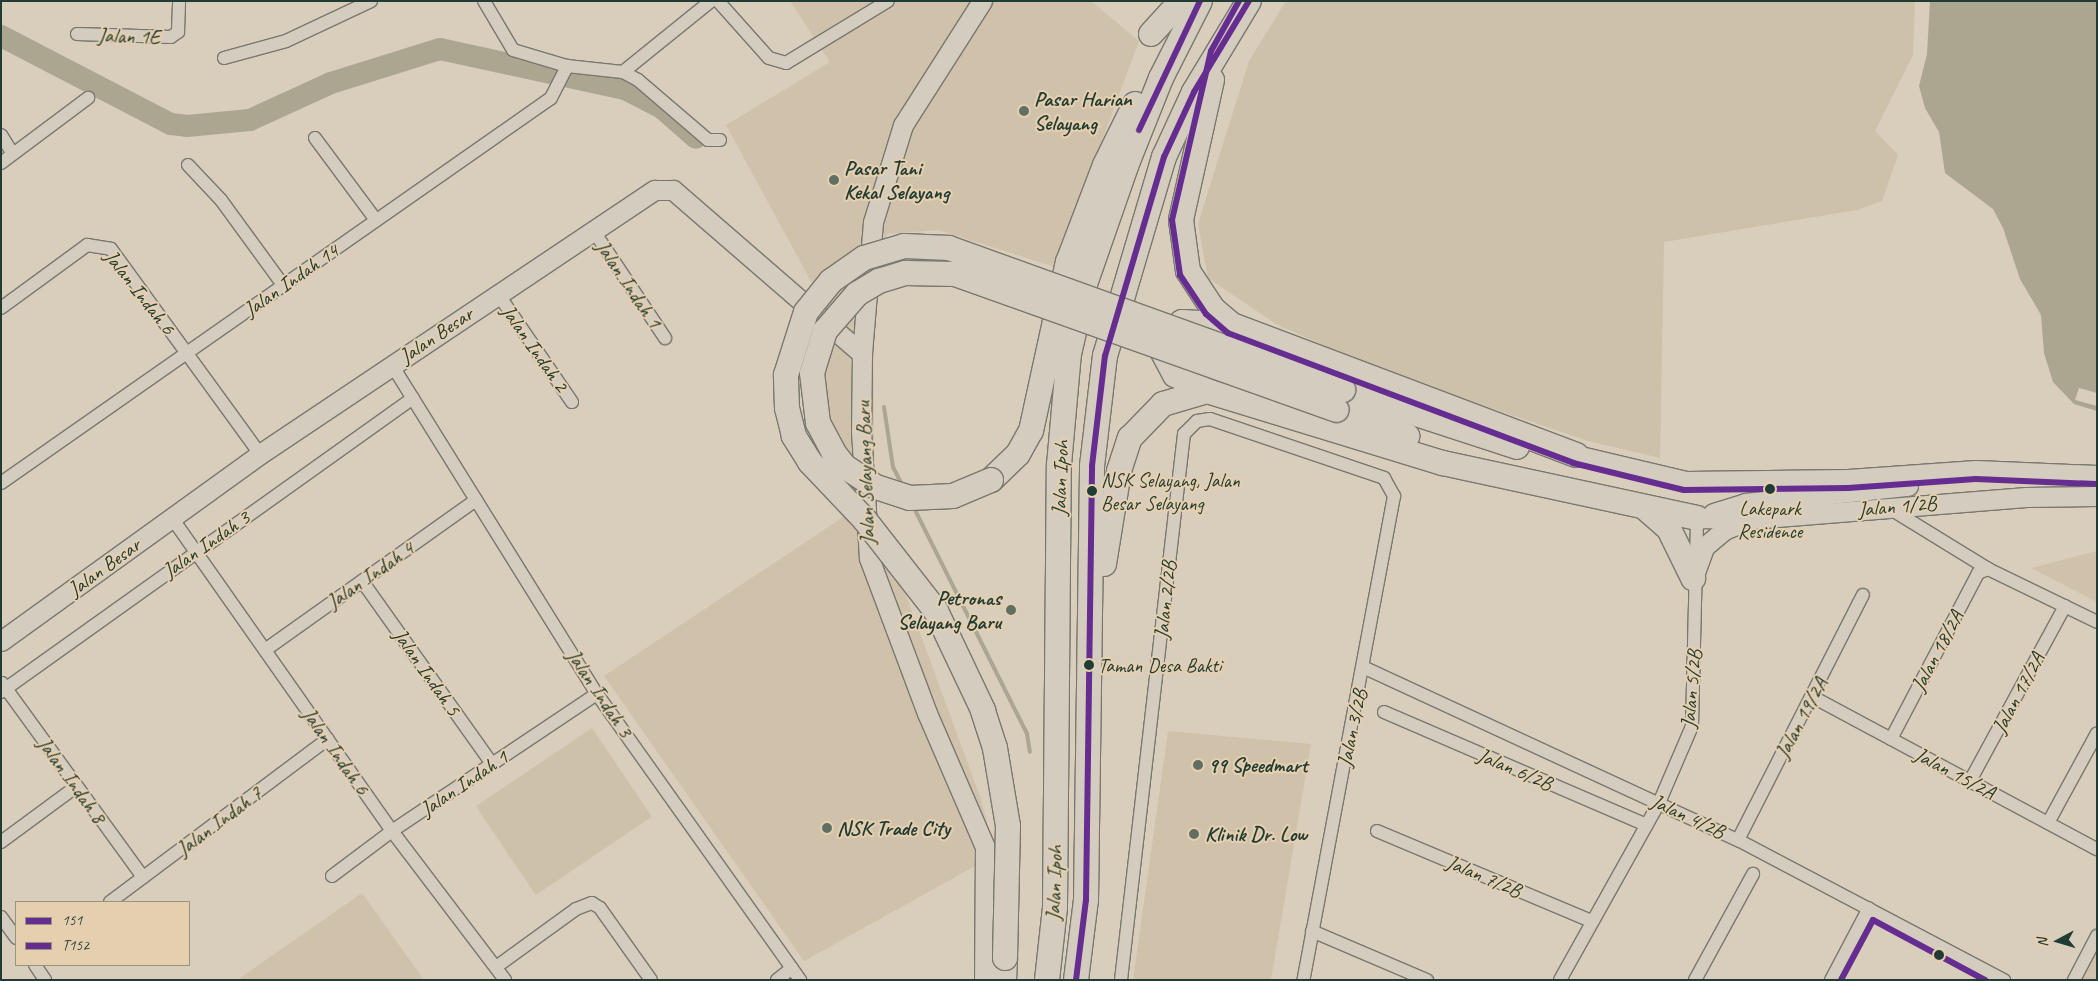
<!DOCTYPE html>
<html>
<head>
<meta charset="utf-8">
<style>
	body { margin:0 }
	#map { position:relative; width:2098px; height:981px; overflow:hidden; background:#d9cdbc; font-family:Caveat,sans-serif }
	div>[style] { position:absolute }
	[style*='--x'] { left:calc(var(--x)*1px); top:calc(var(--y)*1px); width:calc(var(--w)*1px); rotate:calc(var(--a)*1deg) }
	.built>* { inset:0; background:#d0c2aa }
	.green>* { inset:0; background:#cec1a9; transform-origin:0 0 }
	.water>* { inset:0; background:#aca691 }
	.pier>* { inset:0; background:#d9cdbc }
	.stream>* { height:4px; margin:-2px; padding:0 2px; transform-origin:2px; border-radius:2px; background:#aca691 }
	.river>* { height:22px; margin:-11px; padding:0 11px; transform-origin:11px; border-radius:11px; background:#aca691 }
	.roads { filter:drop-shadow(1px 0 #78786f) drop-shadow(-1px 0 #78786f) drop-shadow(0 1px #78786f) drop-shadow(0 -1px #78786f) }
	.street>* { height:12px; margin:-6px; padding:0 6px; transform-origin:6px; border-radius:6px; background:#d5ccc0 }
	.secondary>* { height:19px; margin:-9.5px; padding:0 9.5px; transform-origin:9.5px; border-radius:9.5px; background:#d5ccc0 }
	.highway>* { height:24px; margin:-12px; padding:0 12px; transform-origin:12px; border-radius:12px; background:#d5ccc0 }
	.bridges { filter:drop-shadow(1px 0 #78786f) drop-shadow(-1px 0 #78786f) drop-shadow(0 1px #78786f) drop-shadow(0 -1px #78786f) }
	.highway-bridge>* { height:24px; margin:-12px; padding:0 12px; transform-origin:12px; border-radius:12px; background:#d5ccc0 }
	.bus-1>* { height:6px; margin:-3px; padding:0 3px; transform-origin:3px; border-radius:3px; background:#662d91 }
	.bus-2>* { height:6px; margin:-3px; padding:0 3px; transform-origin:3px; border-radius:3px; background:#662d91 }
	.dots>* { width:14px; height:14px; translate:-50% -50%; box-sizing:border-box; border:2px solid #e6cfaf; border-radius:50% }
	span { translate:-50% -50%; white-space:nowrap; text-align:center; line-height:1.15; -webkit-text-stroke:4px #e6cfaf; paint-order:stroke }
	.bus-label { font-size:20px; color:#1f3d34 }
	.left { translate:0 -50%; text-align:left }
	.street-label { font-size:21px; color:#1f3d34 }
	.poi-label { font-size:21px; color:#1f3d34; font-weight:700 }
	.right { translate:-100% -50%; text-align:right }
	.frame { position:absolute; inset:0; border:2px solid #1f3d34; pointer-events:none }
	.legend { position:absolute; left:15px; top:901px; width:175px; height:65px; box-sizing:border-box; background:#e6cfaf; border:1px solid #96957e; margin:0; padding:6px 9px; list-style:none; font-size:15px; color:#1f3d34 }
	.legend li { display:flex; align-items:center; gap:10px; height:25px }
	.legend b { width:25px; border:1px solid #96957e }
	.north { position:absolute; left:2033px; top:916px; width:50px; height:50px; -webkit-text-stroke:4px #e6cfaf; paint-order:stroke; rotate:264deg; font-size:14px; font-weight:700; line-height:20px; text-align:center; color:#1f3d34 }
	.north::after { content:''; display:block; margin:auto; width:18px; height:22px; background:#1f3d34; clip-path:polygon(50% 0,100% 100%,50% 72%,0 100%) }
</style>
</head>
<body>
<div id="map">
	<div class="built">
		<i style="clip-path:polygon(790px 1px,1091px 1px,1139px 41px,1055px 267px,938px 230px,887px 234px,873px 323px,875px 511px,981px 799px,995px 855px,804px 961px,604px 676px,843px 517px,814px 287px,726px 125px,830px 62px)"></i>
		<i style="clip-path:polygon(2097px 551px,2097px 602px,2031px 568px)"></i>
		<i style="clip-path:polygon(1168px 731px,1311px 744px,1271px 980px,1133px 980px)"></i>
		<i style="clip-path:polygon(362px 893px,424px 980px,237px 980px)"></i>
		<i style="clip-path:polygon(2097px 946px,2097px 980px,2079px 980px)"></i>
	</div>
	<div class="green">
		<i style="clip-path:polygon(1286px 1px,1915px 1px,1913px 55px,1875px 131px,1898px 155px,1882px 201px,1857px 210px,1664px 242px,1660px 458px,1588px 441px,1381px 371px,1276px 324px,1208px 278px,1198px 224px,1249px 61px)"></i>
		<i style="left:592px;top:728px;width:107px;height:140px;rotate:56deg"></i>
	</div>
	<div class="water">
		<i style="clip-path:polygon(1930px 1px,2097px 1px,2097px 411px,2074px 404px,2053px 382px,2044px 353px,2041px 315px,2020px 279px,2003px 228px,1993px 209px,1945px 173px,1939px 132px,1925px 108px,1919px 86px,1927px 54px)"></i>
	</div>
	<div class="pier">
		<i style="clip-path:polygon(2079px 388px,2097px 393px,2097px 406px,2075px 400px)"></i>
	</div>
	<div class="stream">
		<i style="--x:884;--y:407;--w:61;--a:81.5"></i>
		<i style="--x:893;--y:467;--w:22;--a:63"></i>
		<i style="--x:913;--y:506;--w:255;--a:63.4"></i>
		<i style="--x:1027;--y:734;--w:18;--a:81"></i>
	</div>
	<div class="river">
		<i style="--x:1;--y:36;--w:191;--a:27.4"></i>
		<i style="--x:171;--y:124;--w:16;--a:7"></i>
		<i style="--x:187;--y:126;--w:63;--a:-5.4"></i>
		<i style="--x:250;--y:120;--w:89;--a:-24.6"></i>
		<i style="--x:331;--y:83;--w:114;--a:-17.3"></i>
		<i style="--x:440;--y:49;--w:189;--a:12.2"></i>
		<i style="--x:625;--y:89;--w:42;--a:27.2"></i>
		<i style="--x:662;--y:108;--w:45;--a:41.4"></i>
	</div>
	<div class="roads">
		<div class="street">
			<i style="--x:484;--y:1;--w:57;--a:59.4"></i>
			<i style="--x:513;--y:50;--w:56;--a:16.5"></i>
			<i style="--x:567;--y:66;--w:56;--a:6.1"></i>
			<i style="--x:623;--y:72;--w:17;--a:28"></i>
			<i style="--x:638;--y:80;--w:92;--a:40.6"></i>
			<i style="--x:708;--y:140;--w:12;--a:0"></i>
			<i style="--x:718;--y:1;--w:76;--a:48.2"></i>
			<i style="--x:769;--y:58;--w:18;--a:16"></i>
			<i style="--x:786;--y:63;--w:119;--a:-31.3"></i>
			<i style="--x:77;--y:34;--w:94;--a:1.8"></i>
			<i style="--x:171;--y:37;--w:9;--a:-36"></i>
			<i style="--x:178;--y:32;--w:31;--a:-88"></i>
			<i style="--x:224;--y:58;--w:64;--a:-15.3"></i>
			<i style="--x:286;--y:41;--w:94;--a:-25.2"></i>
			<i style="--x:623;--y:72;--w:113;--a:-38.9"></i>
			<i style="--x:1;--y:135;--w:22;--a:58"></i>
			<i style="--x:315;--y:138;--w:102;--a:53.4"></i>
			<i style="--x:1;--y:163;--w:109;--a:-36.8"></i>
			<i style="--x:188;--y:165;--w:48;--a:46.7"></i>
			<i style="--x:221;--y:200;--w:105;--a:53.9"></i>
			<i style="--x:593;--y:230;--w:130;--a:56.3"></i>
			<i style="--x:498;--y:294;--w:131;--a:55.6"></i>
			<i style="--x:1;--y:308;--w:107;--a:-36.2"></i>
			<i style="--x:87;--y:245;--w:24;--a:9"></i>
			<i style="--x:111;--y:249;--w:253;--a:54"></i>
			<i style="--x:392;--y:365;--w:388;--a:58.1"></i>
			<i style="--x:597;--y:694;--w:351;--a:54.6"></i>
			<i style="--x:1;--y:483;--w:671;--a:-34.99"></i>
			<i style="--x:551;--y:98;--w:36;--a:-63"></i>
			<i style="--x:1889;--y:508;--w:116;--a:31.6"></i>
			<i style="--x:1988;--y:569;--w:121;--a:25.9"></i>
			<i style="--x:172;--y:518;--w:383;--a:54.9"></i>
			<i style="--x:392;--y:831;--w:187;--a:52.8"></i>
			<i style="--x:362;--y:581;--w:224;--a:54.6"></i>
			<i style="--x:265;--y:650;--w:259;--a:-35.4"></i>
			<i style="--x:1365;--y:668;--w:411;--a:24.8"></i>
			<i style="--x:1738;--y:840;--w:301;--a:27.8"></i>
			<i style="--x:2;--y:683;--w:240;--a:54"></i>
			<i style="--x:1;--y:692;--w:506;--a:-35.51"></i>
			<i style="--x:1813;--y:697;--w:322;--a:28.2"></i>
			<i style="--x:1384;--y:712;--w:286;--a:23.3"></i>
			<i style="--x:1891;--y:739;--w:187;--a:-62.3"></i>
			<i style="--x:1978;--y:573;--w:11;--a:-22"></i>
			<i style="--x:1970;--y:781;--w:199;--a:-61.5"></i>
			<i style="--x:2048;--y:823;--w:102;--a:-61.4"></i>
			<i style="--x:1377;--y:831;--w:232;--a:22.8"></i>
			<i style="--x:1738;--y:840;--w:275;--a:-63"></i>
			<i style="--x:1;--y:842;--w:94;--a:-36.4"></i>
			<i style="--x:332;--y:876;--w:75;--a:-36.9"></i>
			<i style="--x:392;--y:831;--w:247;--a:-33.8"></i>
			<i style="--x:110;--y:902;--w:272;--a:-36.8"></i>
			<i style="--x:1;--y:917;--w:26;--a:54"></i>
			<i style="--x:1312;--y:931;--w:125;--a:23.1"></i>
			<i style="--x:35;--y:965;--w:18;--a:56"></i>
			<i style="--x:496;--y:967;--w:99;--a:-35.9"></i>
			<i style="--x:576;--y:909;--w:17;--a:-21"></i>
			<i style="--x:592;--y:903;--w:9;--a:32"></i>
			<i style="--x:600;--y:908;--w:88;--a:54.7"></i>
			<i style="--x:777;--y:980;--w:19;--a:-39"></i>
			<i style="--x:1121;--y:980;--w:550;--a:-83.42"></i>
			<i style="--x:1184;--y:434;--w:18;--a:-45"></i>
			<i style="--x:1197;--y:421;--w:13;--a:-9"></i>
			<i style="--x:1210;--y:419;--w:184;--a:18.7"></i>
			<i style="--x:1384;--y:478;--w:21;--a:61"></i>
			<i style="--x:1394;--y:496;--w:492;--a:100.6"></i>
			<i style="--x:1560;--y:980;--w:203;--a:-60.8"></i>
			<i style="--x:1659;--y:803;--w:84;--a:-66.8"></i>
			<i style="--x:1692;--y:726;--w:208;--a:-88.6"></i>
			<i style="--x:1695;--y:980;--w:121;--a:-61.3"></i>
			<i style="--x:1831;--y:980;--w:81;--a:-62.2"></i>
			<i style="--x:2074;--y:980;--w:50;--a:-62.4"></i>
		</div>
		<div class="secondary">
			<i style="--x:982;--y:1;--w:147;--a:122.5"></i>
			<i style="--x:903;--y:125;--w:102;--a:107.2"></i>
			<i style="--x:873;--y:222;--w:132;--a:94.8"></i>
			<i style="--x:862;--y:354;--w:77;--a:90.7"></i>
			<i style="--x:861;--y:431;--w:127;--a:86.4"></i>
			<i style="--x:869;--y:558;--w:165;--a:69.5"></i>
			<i style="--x:927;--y:713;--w:146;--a:66.6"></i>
			<i style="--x:985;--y:847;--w:133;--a:90.4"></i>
			<i style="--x:1576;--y:455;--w:113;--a:13.3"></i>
			<i style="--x:1686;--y:481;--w:162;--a:-0.7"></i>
			<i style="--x:1848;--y:479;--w:128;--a:-4"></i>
			<i style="--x:1976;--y:470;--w:121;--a:2.4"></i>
			<i style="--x:1713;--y:513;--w:34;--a:-17"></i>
			<i style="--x:1745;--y:503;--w:164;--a:-6"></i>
			<i style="--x:1697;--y:518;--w:55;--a:1"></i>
			<i style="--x:1752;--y:519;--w:275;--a:-4.6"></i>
			<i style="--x:2026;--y:497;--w:71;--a:-0.8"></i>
			<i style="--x:1693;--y:578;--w:33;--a:-70"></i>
			<i style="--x:1704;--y:547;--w:26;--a:-40"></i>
			<i style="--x:1724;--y:530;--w:24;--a:-22"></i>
			<i style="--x:1;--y:641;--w:319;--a:-35.8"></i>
			<i style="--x:260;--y:454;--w:475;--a:-33.8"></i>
			<i style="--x:655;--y:190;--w:18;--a:0"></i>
			<i style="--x:673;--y:190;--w:250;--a:40.9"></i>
		</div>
		<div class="highway">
			<i style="--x:1151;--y:34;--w:45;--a:-47.7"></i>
			<i style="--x:1212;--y:80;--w:143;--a:102.5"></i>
			<i style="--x:1181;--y:220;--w:51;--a:82.2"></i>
			<i style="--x:1188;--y:271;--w:45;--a:56.7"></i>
			<i style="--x:1213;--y:309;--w:25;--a:40"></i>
			<i style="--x:1232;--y:325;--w:368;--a:20.7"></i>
			<i style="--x:1343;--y:390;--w:183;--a:18.1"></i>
			<i style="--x:1207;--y:391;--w:36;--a:-153"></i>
			<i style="--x:1175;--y:375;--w:26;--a:-118"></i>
			<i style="--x:1163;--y:352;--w:15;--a:-82"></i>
			<i style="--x:1165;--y:337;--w:23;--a:-41"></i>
			<i style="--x:1182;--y:322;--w:49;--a:3.5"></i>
			<i style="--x:1336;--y:410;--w:76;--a:20.1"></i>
			<i style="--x:991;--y:480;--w:37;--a:-44"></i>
			<i style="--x:1018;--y:454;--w:26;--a:-61"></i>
			<i style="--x:1031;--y:431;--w:173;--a:-77.7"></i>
			<i style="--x:1068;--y:262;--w:104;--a:-69.1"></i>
			<i style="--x:1105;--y:165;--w:68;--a:-63.8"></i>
			<i style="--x:1644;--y:507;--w:33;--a:41"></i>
			<i style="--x:1669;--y:529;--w:55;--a:63.9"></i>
			<i style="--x:1104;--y:564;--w:94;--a:-80.8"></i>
			<i style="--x:1119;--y:471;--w:35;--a:-72"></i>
			<i style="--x:1130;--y:438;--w:47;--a:-45.9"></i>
			<i style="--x:1163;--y:404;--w:46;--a:-16.5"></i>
			<i style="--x:1207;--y:391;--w:247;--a:17"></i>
			<i style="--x:1443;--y:463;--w:260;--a:12.2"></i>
			<i style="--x:1004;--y:980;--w:22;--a:-87"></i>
			<i style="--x:1047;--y:980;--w:73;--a:-83.7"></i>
			<i style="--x:1055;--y:907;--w:442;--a:-89.5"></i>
			<i style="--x:1059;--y:465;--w:111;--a:-84.9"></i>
			<i style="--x:1069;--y:354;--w:72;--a:-77.1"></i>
			<i style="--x:1085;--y:284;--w:125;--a:-70.8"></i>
			<i style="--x:1126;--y:166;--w:95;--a:-68.3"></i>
			<i style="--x:1161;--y:78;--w:86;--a:-63.1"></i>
			<i style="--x:1076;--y:980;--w:81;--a:-82.9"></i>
			<i style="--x:1086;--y:900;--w:434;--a:-89.2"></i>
			<i style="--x:1092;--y:466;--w:111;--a:-83.3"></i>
			<i style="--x:1105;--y:356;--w:208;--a:-73.5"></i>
			<i style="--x:1164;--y:157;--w:72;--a:-65.2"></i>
			<i style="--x:1194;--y:92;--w:106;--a:-58.9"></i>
		</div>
	</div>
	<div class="bridges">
		<div class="highway-bridge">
			<i style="--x:991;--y:480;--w:41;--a:157.2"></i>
			<i style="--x:953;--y:496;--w:43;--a:177.3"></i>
			<i style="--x:910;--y:498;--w:36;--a:-162"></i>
			<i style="--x:876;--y:487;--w:38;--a:-147"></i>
			<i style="--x:844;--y:466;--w:16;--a:-128"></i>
			<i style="--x:834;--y:453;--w:34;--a:-118"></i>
			<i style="--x:818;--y:423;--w:50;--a:-96.8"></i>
			<i style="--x:812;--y:373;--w:44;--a:-72.8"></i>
			<i style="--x:825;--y:331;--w:49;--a:-49.1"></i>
			<i style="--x:857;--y:294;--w:26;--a:-31"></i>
			<i style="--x:879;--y:281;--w:28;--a:-17"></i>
			<i style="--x:906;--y:273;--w:49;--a:1.2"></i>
			<i style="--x:955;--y:274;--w:405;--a:19.6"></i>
			<i style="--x:1005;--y:958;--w:132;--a:-88.7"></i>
			<i style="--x:1008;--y:826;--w:79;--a:-99.5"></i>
			<i style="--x:995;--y:748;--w:40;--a:-108"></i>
			<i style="--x:983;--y:710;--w:110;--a:-115.4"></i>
			<i style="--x:936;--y:611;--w:115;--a:-128"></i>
			<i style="--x:865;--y:520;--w:80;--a:-133.5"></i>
			<i style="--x:810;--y:462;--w:31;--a:-122"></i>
			<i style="--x:794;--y:436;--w:29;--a:-104"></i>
			<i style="--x:787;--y:408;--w:33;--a:-92"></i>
			<i style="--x:786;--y:375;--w:66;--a:-72.4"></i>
			<i style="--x:806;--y:312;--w:40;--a:-51"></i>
			<i style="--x:831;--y:281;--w:40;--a:-34.9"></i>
			<i style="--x:864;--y:258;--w:42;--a:-16.7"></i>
			<i style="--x:904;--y:246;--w:45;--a:2.5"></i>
			<i style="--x:949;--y:248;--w:419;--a:19.8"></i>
		</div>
	</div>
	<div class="bus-1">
		<i style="--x:1139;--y:130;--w:143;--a:-64.7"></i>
		<i style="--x:1076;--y:980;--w:81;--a:-82.9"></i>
		<i style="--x:1086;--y:900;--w:434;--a:-89.2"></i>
		<i style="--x:1092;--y:466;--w:111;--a:-83.3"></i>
		<i style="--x:1105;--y:356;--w:208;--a:-73.5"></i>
		<i style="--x:1164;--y:157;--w:72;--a:-65.2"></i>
		<i style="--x:1194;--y:92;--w:106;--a:-58.9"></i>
	</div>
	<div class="bus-2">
		<i style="--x:1239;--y:1;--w:57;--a:119.2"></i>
		<i style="--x:1211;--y:51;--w:173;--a:103"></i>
		<i style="--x:1172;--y:220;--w:56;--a:81.7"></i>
		<i style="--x:1180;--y:275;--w:47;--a:56.3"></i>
		<i style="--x:1206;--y:314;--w:29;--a:41"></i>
		<i style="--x:1228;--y:333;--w:369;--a:20.6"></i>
		<i style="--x:1573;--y:463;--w:114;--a:13.7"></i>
		<i style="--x:1684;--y:490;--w:164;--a:-0.7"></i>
		<i style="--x:1848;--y:488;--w:128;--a:-4"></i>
		<i style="--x:1976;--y:479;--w:121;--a:2.4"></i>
		<i style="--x:1841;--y:980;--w:68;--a:-61.9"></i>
		<i style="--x:1873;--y:920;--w:127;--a:28.2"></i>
	</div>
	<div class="dots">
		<i style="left:1024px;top:111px;background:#606f64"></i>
		<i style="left:834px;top:180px;background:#606f64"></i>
		<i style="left:1770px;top:489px;background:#1f3d34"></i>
		<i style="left:1092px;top:491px;background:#1f3d34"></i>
		<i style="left:1011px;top:610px;background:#606f64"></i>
		<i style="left:1089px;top:665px;background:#1f3d34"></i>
		<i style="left:1198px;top:765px;background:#606f64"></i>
		<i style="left:827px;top:828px;background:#606f64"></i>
		<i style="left:1194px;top:834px;background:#606f64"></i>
		<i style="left:1939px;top:955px;background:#1f3d34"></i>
	</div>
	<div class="bus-label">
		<span class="left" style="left:1101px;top:492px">NSK Selayang, Jalan<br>Besar Selayang</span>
		<span style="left:1770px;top:520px">Lakepark<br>Residence</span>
		<span class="left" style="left:1098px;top:665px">Taman Desa Bakti</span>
	</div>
	<div class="street-label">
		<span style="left:129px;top:36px;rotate:2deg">Jalan 1E</span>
		<span style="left:291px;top:280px;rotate:-35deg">Jalan Indah 14</span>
		<span style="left:629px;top:284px;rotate:56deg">Jalan Indah 1</span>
		<span style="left:140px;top:292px;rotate:52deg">Jalan Indah 6</span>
		<span style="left:436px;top:335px;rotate:-34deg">Jalan Besar</span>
		<span style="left:535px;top:348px;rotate:55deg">Jalan Indah 2</span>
		<span style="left:865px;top:473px;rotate:-92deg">Jalan Selayang Baru</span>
		<span style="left:1060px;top:478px;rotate:-88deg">Jalan Ipoh</span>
		<span style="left:1897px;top:506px;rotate:-5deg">Jalan 1/2B</span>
		<span style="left:206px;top:544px;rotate:-35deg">Jalan Indah 3</span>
		<span style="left:104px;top:567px;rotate:-36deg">Jalan Besar</span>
		<span style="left:370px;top:575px;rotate:-35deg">Jalan Indah 4</span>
		<span style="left:1165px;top:600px;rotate:-84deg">Jalan 2/2B</span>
		<span style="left:1937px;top:651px;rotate:-62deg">Jalan 18/2A</span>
		<span style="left:427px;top:672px;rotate:55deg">Jalan Indah 5</span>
		<span style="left:1691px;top:689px;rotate:-85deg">Jalan 5/2B</span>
		<span style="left:600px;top:693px;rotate:56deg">Jalan Indah 3</span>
		<span style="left:2018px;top:693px;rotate:-62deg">Jalan 17/2A</span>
		<span style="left:1801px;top:718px;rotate:-62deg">Jalan 19/2A</span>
		<span style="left:1352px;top:728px;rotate:-78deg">Jalan 3/2B</span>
		<span style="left:336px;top:751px;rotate:55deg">Jalan Indah 6</span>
		<span style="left:1515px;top:769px;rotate:23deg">Jalan 6/2B</span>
		<span style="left:1955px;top:773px;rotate:28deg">Jalan 15/2A</span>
		<span style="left:72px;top:780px;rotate:54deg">Jalan Indah 8</span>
		<span style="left:464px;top:783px;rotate:-34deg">Jalan Indah 1</span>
		<span style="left:1688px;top:816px;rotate:25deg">Jalan 4/2B</span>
		<span style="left:219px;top:821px;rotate:-37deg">Jalan Indah 7</span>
		<span style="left:1484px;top:876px;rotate:23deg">Jalan 7/2B</span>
		<span style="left:1054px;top:883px;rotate:-88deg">Jalan Ipoh</span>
	</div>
	<div class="poi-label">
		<span class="left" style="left:1034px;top:111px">Pasar Harian<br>Selayang</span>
		<span class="left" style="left:844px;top:180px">Pasar Tani<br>Kekal Selayang</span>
		<span class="right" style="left:1001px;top:610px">Petronas<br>Selayang Baru</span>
		<span class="left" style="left:1208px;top:765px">99 Speedmart</span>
		<span class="left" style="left:837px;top:828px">NSK Trade City</span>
		<span class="left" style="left:1205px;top:834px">Klinik Dr. Low</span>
	</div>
	<div class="frame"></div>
	<ul class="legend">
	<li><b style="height:6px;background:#662d91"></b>151</li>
	<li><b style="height:6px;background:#662d91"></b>T152</li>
	</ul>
	<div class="north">N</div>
</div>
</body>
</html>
